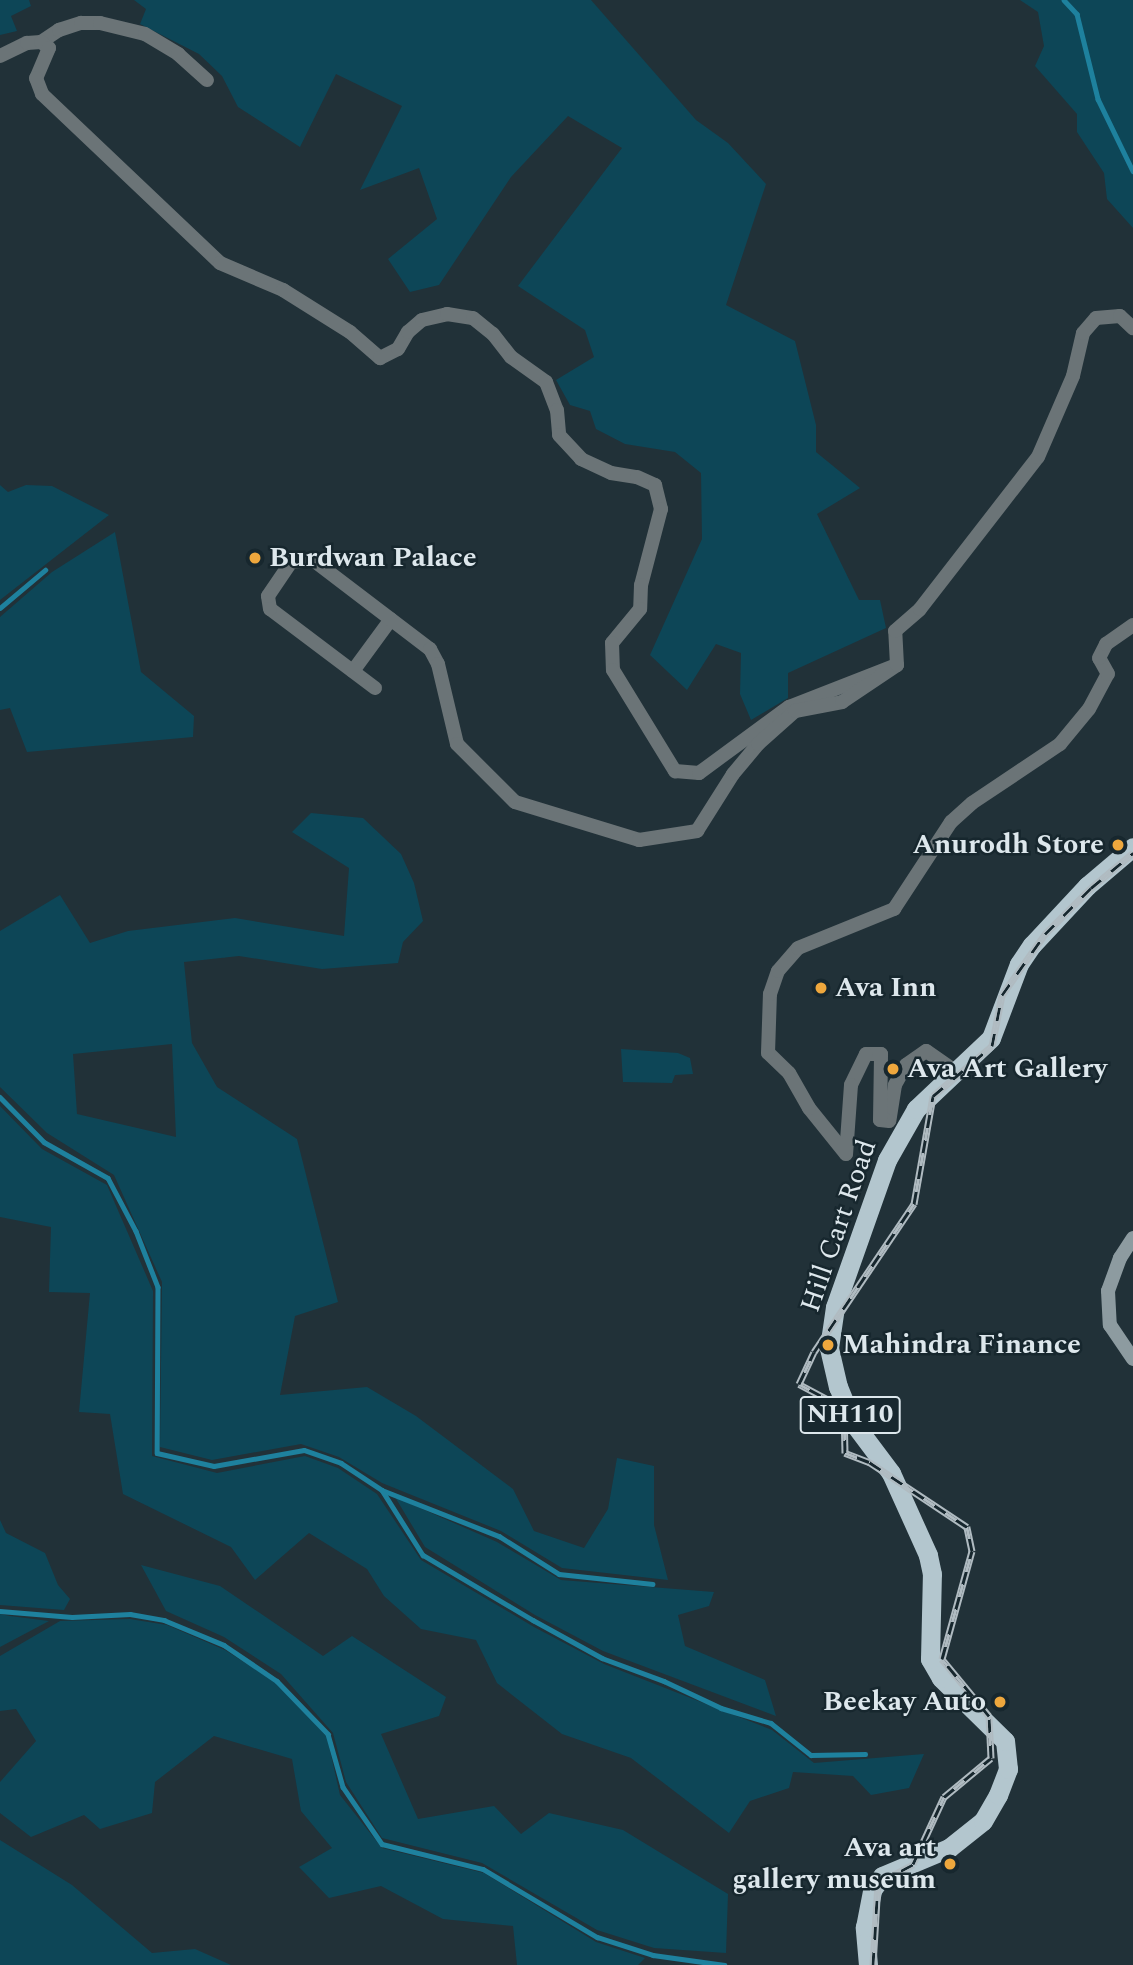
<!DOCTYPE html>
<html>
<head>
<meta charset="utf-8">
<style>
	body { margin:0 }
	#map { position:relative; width:1133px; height:1965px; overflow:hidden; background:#213138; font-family:Spectral,serif }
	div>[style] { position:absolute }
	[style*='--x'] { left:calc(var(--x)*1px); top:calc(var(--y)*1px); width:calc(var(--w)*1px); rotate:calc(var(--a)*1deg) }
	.green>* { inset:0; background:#0d4657 }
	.stream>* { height:4.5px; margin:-2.25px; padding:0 2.25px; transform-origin:2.25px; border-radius:2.25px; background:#1e819e }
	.minor>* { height:14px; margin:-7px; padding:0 7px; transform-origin:7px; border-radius:7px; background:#6b7477 }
	.secondary>* { height:14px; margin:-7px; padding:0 7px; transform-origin:7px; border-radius:7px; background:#8d9ba0 }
	.trunk>* { height:19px; margin:-9.5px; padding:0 9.5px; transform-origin:9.5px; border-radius:9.5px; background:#b3c6ce }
	.rail>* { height:7px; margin-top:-3.5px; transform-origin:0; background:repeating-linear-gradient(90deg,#17272e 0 13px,#b0bbc1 0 26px); box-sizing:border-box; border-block:2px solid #b0bbc1 }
	.dots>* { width:19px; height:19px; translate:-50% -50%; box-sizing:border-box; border:4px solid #17272e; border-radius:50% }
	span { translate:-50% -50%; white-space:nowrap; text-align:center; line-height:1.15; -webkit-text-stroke:5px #17272e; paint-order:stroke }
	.shield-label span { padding:2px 5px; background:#17272e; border:2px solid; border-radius:5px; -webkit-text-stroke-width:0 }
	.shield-label { font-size:26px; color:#dde7ec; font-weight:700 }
	.poi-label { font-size:28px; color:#dde7ec; font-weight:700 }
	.left { translate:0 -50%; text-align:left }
	.right { translate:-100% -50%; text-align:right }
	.street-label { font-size:28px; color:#dde7ec }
</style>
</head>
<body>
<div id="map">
	<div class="green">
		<i style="clip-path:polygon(0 0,29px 0,31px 6px,11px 16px,17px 31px,0 35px)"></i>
		<i style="clip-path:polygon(134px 0,591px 0,696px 120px,728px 143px,766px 184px,726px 305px,795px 341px,816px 425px,816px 452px,860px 488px,817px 514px,859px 600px,880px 600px,886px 628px,788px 673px,788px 698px,751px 720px,740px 694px,741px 653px,716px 644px,687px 690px,650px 655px,702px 539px,701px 473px,675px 452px,625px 444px,596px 429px,590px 411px,570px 405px,556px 380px,594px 357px,585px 330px,518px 286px,622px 148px,568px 116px,511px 177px,439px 285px,410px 292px,388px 259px,437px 219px,419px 168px,360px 190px,402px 106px,336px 74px,300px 147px,238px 107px,222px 76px,199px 54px,140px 24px,146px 9px)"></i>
		<i style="clip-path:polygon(1020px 0,1133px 0,1133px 228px,1107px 199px,1104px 173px,1077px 132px,1077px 114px,1035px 66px,1044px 46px,1038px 12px)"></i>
		<i style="clip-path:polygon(0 485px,8px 492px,26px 485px,52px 486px,109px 515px,0 600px)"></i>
		<i style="clip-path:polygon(115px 532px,141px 672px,194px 716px,193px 737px,27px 752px,10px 708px,0 710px,0 617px,52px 572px)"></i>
		<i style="clip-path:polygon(evenodd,311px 813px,363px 818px,401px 854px,414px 883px,423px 921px,403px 942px,398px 963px,322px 969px,239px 956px,184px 962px,192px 1043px,217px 1087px,297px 1139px,338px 1302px,295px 1316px,280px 1395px,367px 1387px,416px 1416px,513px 1489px,534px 1531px,584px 1548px,608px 1509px,617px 1458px,654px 1466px,654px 1525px,668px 1580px,562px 1568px,501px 1531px,382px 1483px,339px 1457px,301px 1444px,212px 1460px,160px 1447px,162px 1282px,114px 1175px,47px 1133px,0 1087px,0 931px,60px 895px,90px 943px,128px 931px,235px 918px,344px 936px,349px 868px,292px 832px,311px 813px,172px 1044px,176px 1137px,77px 1114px,73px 1054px,172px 1044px)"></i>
		<i style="clip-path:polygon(621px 1049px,678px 1053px,690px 1058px,693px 1074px,675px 1075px,672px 1083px,623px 1082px)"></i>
		<i style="clip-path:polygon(0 1106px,42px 1149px,107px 1185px,153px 1291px,152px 1456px,217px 1473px,305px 1456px,338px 1468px,377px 1494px,421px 1560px,534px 1627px,604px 1664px,772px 1730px,814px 1763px,924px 1754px,909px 1788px,871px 1795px,853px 1776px,793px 1772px,789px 1788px,750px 1801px,729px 1833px,631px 1758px,562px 1734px,497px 1683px,476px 1640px,421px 1629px,384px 1596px,367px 1569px,309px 1533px,255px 1580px,231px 1547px,123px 1494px,110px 1414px,79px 1412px,90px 1293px,49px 1292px,51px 1227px,0 1217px)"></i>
		<i style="clip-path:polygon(395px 1497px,497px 1542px,561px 1580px,714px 1592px,709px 1606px,678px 1615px,685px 1646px,765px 1680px,776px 1716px,603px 1651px,535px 1615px,425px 1547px)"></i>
		<i style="clip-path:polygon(0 1520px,6px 1533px,45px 1553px,58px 1585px,70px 1599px,64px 1610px,0 1605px)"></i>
		<i style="clip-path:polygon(141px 1565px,220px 1586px,323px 1656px,352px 1636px,446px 1697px,439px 1716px,381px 1734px,418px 1819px,494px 1806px,521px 1834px,549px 1813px,623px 1830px,728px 1894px,726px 1953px,654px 1948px,597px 1930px,482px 1863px,382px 1838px,346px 1782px,333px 1733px,281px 1674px,224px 1637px,166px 1611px)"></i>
		<i style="clip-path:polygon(0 1614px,10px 1616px,49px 1621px,0 1647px)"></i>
		<i style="clip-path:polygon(130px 1619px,167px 1625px,225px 1650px,280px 1685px,327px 1737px,340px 1795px,382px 1848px,484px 1873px,596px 1942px,645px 1958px,638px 1965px,517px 1965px,513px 1926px,443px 1919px,381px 1886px,329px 1898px,299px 1867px,332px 1848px,301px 1811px,292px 1759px,214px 1736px,155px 1782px,152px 1813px,100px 1829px,84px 1815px,31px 1837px,0 1813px,0 1782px,36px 1741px,16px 1709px,0 1711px,0 1656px,60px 1621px)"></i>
		<i style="clip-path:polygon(0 1840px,72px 1885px,152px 1953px,195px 1949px,231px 1965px,0 1965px)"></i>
	</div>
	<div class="stream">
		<i style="--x:1064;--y:0;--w:19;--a:47"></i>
		<i style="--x:1077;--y:14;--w:88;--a:76.1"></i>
		<i style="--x:1098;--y:99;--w:80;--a:64.1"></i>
		<i style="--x:0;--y:608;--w:59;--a:-40.2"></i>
		<i style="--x:0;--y:1097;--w:63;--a:45.6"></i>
		<i style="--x:44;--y:1142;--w:73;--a:29.4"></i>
		<i style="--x:108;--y:1178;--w:60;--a:62.2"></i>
		<i style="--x:136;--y:1231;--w:60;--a:68.6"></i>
		<i style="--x:158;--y:1287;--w:166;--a:90.3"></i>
		<i style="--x:157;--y:1453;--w:58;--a:12.8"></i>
		<i style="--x:214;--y:1466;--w:91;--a:-10.1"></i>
		<i style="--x:304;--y:1450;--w:39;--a:19"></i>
		<i style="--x:341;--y:1463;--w:49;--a:33.4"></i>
		<i style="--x:382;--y:1490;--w:126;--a:21.5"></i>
		<i style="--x:499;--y:1536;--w:71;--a:32.3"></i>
		<i style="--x:559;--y:1574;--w:94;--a:6.1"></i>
		<i style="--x:382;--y:1490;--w:77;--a:57.8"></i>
		<i style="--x:423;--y:1555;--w:128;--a:30.6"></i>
		<i style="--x:533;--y:1620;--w:79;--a:28.8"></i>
		<i style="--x:602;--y:1658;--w:66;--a:20.4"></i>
		<i style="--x:664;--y:1681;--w:63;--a:25.3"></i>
		<i style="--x:721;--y:1708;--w:52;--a:16.7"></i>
		<i style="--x:771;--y:1723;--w:51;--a:38.7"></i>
		<i style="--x:811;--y:1755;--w:54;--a:-1.1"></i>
		<i style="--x:0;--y:1611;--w:72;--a:4.8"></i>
		<i style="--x:72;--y:1617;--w:58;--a:-3"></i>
		<i style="--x:130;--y:1614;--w:35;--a:10"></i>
		<i style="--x:164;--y:1620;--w:65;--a:22.6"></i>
		<i style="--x:224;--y:1645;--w:64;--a:34.2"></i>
		<i style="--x:277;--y:1681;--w:74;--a:46.1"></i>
		<i style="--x:328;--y:1734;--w:55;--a:74.2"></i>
		<i style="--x:343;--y:1787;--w:69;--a:55.6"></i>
		<i style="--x:382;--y:1844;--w:104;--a:13.9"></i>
		<i style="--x:483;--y:1869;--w:133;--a:30.8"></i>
		<i style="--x:597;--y:1937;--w:59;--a:17.8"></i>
		<i style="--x:653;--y:1955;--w:72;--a:8"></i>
	</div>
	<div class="minor">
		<i style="--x:41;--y:42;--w:22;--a:-34"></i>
		<i style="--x:59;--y:30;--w:23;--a:-18"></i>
		<i style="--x:81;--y:23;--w:19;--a:0"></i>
		<i style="--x:100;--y:23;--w:46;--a:13.7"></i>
		<i style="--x:145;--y:34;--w:39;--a:31"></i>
		<i style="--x:178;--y:54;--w:39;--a:42"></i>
		<i style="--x:0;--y:56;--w:30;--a:-26"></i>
		<i style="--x:27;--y:43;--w:14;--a:-4"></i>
		<i style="--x:41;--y:42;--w:10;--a:37"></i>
		<i style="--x:49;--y:48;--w:33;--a:113"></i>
		<i style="--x:36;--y:78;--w:17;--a:69"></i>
		<i style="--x:42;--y:94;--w:245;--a:43.5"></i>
		<i style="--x:220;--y:263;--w:69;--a:23.2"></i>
		<i style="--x:283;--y:290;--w:79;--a:32.1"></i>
		<i style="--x:350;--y:332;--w:40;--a:41"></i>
		<i style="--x:380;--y:358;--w:20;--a:-27"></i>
		<i style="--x:398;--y:349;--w:20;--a:-60"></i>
		<i style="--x:408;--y:332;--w:18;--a:-41"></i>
		<i style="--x:422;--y:320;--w:26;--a:-13"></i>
		<i style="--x:447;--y:314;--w:26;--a:9"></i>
		<i style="--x:473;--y:318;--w:26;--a:39"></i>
		<i style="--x:493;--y:334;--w:29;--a:52"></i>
		<i style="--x:511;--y:357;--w:43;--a:35.5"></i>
		<i style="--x:546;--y:382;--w:30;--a:69"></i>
		<i style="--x:557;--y:410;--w:25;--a:85"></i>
		<i style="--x:559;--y:435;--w:33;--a:47"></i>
		<i style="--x:581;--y:459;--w:33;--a:25"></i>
		<i style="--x:611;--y:473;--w:26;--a:9"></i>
		<i style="--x:637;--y:477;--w:20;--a:24"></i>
		<i style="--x:655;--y:485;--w:25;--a:76"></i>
		<i style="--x:661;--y:509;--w:79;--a:104.7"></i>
		<i style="--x:641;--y:585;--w:24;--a:92"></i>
		<i style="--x:640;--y:609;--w:44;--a:129.5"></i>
		<i style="--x:612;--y:643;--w:27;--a:88"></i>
		<i style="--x:613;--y:670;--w:119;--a:58.5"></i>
		<i style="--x:675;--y:771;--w:24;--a:5"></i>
		<i style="--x:699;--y:773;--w:112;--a:-36.3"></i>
		<i style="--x:789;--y:707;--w:116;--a:-21.3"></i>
		<i style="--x:353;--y:671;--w:64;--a:-53.8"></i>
		<i style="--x:375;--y:688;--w:131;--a:-143"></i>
		<i style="--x:270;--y:609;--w:13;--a:-99"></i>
		<i style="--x:268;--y:596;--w:41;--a:-55.9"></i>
		<i style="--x:291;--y:562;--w:22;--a:-5"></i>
		<i style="--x:313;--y:560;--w:147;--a:37.3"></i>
		<i style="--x:430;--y:649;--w:17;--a:62"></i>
		<i style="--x:438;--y:664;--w:82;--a:76.6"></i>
		<i style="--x:457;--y:744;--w:82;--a:45"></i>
		<i style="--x:515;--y:802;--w:130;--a:17"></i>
		<i style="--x:639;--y:840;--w:59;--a:-8.8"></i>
		<i style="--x:697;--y:831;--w:67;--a:-57.7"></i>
		<i style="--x:733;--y:774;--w:39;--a:-50"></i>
		<i style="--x:758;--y:744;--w:50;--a:-41.7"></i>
		<i style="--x:795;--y:711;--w:48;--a:-10.8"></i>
		<i style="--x:842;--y:702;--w:66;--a:-33.9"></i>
		<i style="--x:897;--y:665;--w:34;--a:-93"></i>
		<i style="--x:895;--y:631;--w:33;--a:-41"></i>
		<i style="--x:920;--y:609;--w:192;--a:-52.2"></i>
		<i style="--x:1038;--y:457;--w:88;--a:-66.6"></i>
		<i style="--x:1073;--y:376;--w:44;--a:-76.9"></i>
		<i style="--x:1083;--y:333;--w:20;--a:-49"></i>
		<i style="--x:1096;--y:318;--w:24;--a:-5"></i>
		<i style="--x:1120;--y:316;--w:18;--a:43"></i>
		<i style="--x:955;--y:1071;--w:35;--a:-145"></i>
		<i style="--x:926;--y:1051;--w:24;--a:145"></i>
		<i style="--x:906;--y:1065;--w:23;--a:119"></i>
		<i style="--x:895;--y:1085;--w:36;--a:99"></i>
		<i style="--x:889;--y:1121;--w:9;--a:-174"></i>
		<i style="--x:880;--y:1120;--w:66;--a:-89.1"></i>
		<i style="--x:881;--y:1054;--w:15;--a:180"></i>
		<i style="--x:866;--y:1054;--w:34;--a:116"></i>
		<i style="--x:851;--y:1085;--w:69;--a:94.1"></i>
		<i style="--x:846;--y:1154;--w:59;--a:-128.8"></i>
		<i style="--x:809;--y:1108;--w:40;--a:-119.7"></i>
		<i style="--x:789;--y:1073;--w:29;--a:-136"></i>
		<i style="--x:768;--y:1053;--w:59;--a:-88.1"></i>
		<i style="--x:770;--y:994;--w:24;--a:-71"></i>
		<i style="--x:778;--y:971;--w:30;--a:-49"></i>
		<i style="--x:798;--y:948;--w:104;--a:-22.1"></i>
		<i style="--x:894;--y:909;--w:104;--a:-56.8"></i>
		<i style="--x:951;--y:822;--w:28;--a:-42"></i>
		<i style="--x:972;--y:803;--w:106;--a:-33.8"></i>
		<i style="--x:1060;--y:744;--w:45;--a:-50.4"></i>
		<i style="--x:1089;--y:709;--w:40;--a:-62"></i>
		<i style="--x:1108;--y:674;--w:18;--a:-119"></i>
		<i style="--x:1099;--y:658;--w:16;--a:-63"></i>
		<i style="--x:1106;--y:644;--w:33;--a:-35"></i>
	</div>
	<div class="secondary">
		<i style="--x:1133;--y:1238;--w:24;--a:123"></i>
		<i style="--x:1120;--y:1258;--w:35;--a:110"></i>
		<i style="--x:1108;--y:1291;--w:34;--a:87"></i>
		<i style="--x:1110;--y:1325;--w:41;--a:55.9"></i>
	</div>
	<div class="trunk">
		<i style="--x:868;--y:1965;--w:38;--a:-95"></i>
		<i style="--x:865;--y:1927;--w:38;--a:-79"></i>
		<i style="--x:872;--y:1890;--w:17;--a:-54"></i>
		<i style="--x:882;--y:1876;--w:73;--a:-22.7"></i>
		<i style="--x:949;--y:1848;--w:43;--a:-38.5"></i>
		<i style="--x:983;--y:1821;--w:30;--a:-60"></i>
		<i style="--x:998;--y:1795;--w:28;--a:-69"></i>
		<i style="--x:1008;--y:1769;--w:28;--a:-96"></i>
		<i style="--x:1005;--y:1741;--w:90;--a:-135.5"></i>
		<i style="--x:941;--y:1678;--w:22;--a:-120"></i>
		<i style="--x:930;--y:1659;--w:85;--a:-88.7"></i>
		<i style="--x:932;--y:1574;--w:19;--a:-102"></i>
		<i style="--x:928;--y:1555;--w:90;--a:-114.3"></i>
		<i style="--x:891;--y:1473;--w:65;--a:-126.9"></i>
		<i style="--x:852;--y:1421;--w:37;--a:-112"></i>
		<i style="--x:838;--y:1387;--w:40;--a:-103"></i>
		<i style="--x:829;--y:1348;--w:41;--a:-81.7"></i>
		<i style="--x:835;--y:1307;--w:156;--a:-70.5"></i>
		<i style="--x:887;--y:1160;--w:59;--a:-60.4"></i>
		<i style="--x:916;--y:1109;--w:103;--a:-43.4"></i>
		<i style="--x:991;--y:1038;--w:79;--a:-69.3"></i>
		<i style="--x:1019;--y:964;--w:23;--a:-56"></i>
		<i style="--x:1032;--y:945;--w:81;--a:-47"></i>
		<i style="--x:1087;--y:886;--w:60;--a:-40.3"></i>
	</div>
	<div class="rail">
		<i style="--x:873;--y:1965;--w:82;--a:-86.5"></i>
		<i style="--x:878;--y:1883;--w:40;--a:-28"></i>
		<i style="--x:913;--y:1864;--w:74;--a:-65.2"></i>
		<i style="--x:944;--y:1797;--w:61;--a:-39.7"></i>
		<i style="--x:991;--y:1758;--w:42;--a:-92.7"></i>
		<i style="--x:989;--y:1716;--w:74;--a:-129.5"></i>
		<i style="--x:942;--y:1659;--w:112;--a:-74.5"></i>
		<i style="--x:972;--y:1551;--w:25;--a:-102"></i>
		<i style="--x:967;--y:1527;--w:118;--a:-146.4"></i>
		<i style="--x:869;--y:1462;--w:26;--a:-159"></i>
		<i style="--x:845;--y:1453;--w:45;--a:-91.3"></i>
		<i style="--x:844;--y:1408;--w:51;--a:-151.9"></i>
		<i style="--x:799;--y:1384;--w:35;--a:-65"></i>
		<i style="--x:814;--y:1352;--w:179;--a:-56"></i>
		<i style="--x:914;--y:1204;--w:110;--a:-80"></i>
		<i style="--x:933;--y:1096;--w:77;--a:-40.3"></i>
		<i style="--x:992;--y:1046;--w:52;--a:-78.9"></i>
		<i style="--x:1002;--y:995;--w:75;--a:-54.8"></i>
		<i style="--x:1045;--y:934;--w:65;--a:-45"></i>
		<i style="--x:1091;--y:888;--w:55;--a:-39.8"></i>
	</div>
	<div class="dots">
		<i style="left:255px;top:558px;background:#eea73d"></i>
		<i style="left:1118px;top:845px;background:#eea73d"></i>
		<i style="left:821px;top:988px;background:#eea73d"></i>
		<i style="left:893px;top:1069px;background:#eea73d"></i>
		<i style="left:828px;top:1345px;background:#eea73d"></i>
		<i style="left:1000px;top:1702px;background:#eea73d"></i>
		<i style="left:950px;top:1864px;background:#eea73d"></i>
	</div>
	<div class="shield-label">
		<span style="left:850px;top:1415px">NH110</span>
	</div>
	<div class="poi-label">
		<span class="left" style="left:269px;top:558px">Burdwan Palace</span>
		<span class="right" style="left:1104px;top:845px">Anurodh Store</span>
		<span class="left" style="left:835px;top:988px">Ava Inn</span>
		<span class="left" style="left:907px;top:1069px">Ava Art Gallery</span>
		<span class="left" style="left:842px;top:1345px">Mahindra Finance</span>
		<span class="right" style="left:986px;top:1702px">Beekay Auto</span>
		<span class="right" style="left:936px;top:1864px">Ava art<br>gallery museum</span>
	</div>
	<div class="street-label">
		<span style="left:839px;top:1226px;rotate:-71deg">Hill Cart Road</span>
	</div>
</div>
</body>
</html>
